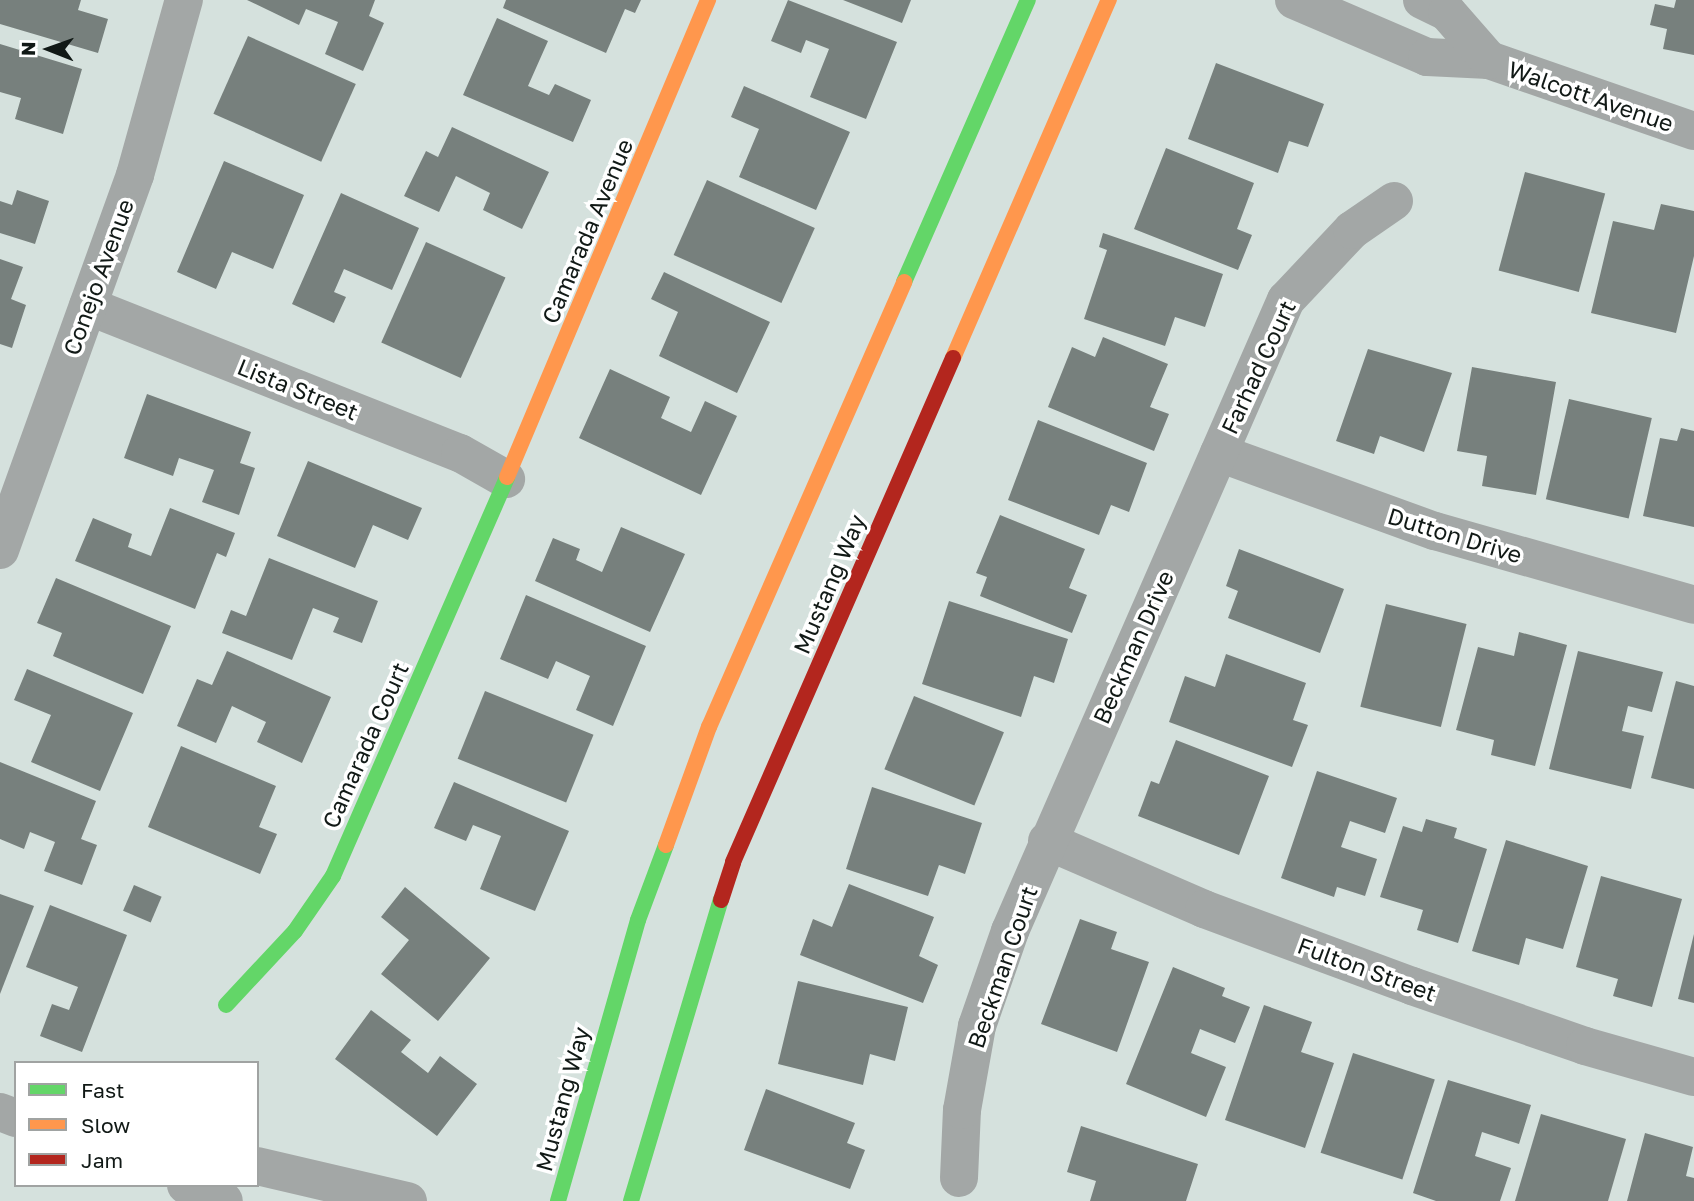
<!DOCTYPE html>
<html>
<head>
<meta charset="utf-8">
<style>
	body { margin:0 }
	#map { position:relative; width:1694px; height:1201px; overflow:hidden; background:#d5e1dd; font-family:"Golos Text",sans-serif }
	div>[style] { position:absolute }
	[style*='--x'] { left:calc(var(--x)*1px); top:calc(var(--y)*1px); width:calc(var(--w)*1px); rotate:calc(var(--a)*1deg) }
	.building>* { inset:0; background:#77807d; transform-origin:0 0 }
	.street>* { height:38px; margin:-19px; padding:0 19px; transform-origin:19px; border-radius:19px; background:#a3a7a6 }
	.fast>* { height:16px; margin:-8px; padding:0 8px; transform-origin:8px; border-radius:8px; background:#63d668 }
	.slow>* { height:16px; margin:-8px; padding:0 8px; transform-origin:8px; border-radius:8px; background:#ff974d }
	.jam>* { height:16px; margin:-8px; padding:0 8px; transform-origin:8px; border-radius:8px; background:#b3261e }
	span { translate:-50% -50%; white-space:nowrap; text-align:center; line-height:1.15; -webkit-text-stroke:7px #fff; paint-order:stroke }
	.street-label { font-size:23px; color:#111916 }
	.legend { position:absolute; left:14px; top:1061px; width:245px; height:126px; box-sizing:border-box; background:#fff; border:2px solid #a0a3a2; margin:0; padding:9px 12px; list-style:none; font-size:21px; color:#111916 }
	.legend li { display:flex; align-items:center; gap:14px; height:35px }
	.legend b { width:35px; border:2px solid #a0a3a2 }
	.north { position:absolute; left:14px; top:14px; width:70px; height:70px; -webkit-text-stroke:5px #fff; paint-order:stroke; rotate:271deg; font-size:19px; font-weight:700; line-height:28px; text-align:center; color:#111916 }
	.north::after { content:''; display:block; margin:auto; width:24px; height:32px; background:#111916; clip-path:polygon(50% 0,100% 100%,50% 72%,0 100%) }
</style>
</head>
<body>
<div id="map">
	<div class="building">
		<i style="clip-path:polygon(0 0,81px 0,78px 10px,108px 19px,98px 53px,0 24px)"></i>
		<i style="clip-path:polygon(247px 0,375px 0,369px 16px,384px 23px,363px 71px,325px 54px,338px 22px,306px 9px,299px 25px)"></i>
		<i style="clip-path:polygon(506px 0,641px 0,635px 13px,625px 9px,606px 53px,503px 8px)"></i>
		<i style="clip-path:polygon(788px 0,897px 42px,866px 119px,810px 97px,829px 49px,806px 40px,801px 53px,771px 41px)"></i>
		<i style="clip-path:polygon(843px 0,911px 0,902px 23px)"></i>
		<i style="clip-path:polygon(1676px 0,1694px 0,1694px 55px,1663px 49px,1667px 29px,1650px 25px,1655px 4px,1674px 8px)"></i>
		<i style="clip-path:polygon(497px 18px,548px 41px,528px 86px,549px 95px,555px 84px,591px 100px,573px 142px,463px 95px)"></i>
		<i style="left:248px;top:36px;width:118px;height:85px;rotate:24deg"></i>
		<i style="clip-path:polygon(0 44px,82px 69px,63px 134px,15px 119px,21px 98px,0 92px)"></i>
		<i style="clip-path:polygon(1216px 63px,1324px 104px,1308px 147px,1289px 141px,1278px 173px,1188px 139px)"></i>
		<i style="clip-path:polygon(744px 86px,850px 132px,816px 210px,739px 177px,759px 129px,731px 117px)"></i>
		<i style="clip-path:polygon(452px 127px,549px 172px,522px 229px,483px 210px,490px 193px,456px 176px,439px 212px,404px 196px,426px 151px,438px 157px)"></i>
		<i style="clip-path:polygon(1166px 148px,1254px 183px,1237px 229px,1252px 235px,1238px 270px,1134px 229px)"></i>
		<i style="clip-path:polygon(224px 161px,304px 195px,273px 269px,232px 252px,216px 289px,177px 272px)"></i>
		<i style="left:1525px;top:172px;width:83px;height:102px;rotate:15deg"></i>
		<i style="left:707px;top:180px;width:118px;height:82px;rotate:24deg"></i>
		<i style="clip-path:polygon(17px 190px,49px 201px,35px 244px,0 233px,0 201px,12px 205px)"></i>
		<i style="clip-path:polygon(341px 193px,419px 228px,392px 290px,344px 269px,334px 292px,346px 297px,334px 323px,292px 304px)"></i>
		<i style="clip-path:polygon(1661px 204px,1694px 211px,1694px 256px,1676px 333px,1591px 313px,1613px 221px,1654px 230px)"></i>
		<i style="clip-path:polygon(1103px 233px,1223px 274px,1205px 327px,1175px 317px,1165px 346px,1084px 319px,1107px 250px,1099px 247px)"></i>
		<i style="left:426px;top:242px;width:87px;height:110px;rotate:24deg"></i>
		<i style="clip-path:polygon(0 259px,23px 267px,11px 299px,26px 305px,12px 348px,0 344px)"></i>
		<i style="clip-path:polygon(664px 272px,770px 322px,737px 393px,659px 356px,678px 312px,651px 299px)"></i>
		<i style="clip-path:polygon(1103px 337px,1168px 364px,1150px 407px,1169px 414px,1154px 451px,1048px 407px,1072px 347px,1095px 357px)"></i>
		<i style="clip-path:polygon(1368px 349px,1452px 373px,1424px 452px,1380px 436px,1374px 454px,1336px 441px)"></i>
		<i style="clip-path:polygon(1472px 367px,1556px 382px,1536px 495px,1482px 486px,1487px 456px,1457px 451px)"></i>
		<i style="clip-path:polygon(610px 369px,670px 397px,661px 418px,691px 432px,705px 401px,737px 416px,701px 495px,579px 438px)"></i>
		<i style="clip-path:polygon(147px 394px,251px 432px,240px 463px,255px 468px,239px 515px,202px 502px,214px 470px,179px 458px,173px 476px,124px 458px)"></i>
		<i style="left:1569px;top:399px;width:85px;height:103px;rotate:13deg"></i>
		<i style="clip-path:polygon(1038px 420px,1147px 463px,1129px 512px,1111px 505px,1099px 535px,1008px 500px)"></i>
		<i style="clip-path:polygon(1681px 428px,1694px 431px,1694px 527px,1643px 516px,1660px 438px,1677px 441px)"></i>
		<i style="clip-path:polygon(308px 461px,422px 508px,408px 540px,373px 525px,355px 568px,277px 536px)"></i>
		<i style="clip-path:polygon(170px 508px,235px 533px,226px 557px,217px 553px,195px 609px,75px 561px,93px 518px,132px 534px,128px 547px,151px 556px)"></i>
		<i style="clip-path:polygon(1000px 515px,1085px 549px,1069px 588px,1087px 595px,1072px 633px,980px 596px,987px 577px,976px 573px)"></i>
		<i style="clip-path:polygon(621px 527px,685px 554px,650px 632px,535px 581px,553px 538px,580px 549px,576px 560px,602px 572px)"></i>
		<i style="clip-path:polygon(1239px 549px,1344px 589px,1320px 653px,1228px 618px,1238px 591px,1226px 586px)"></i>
		<i style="clip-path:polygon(269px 558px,378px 601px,362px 643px,333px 632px,339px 618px,313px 608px,292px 660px,222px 633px,231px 610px,246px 616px)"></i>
		<i style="clip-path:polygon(56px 578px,171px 626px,143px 694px,53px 656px,62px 633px,37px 623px)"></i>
		<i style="clip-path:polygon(526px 595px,646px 646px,613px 726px,576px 710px,590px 676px,556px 661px,548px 679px,500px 659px)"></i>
		<i style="clip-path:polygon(949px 601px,1068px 639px,1054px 683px,1034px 676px,1021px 717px,922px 684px)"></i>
		<i style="left:1386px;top:604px;width:83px;height:106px;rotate:14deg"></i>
		<i style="clip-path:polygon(1519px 632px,1567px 645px,1535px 766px,1491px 755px,1494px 740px,1456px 730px,1478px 647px,1514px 656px)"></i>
		<i style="clip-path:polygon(227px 651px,331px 697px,302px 763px,257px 742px,266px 722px,232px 706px,216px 743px,177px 726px,197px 679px,212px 685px)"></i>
		<i style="clip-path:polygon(1578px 651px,1663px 672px,1652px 712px,1628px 706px,1622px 731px,1644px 736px,1631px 789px,1549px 769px)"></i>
		<i style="clip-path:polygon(1226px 654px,1306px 683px,1293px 720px,1308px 725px,1292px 767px,1169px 722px,1185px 676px,1215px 687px)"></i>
		<i style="clip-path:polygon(27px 669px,133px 713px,100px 791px,31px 762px,51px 715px,14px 700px)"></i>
		<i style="clip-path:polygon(1676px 681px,1694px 686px,1694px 789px,1651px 778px)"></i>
		<i style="left:485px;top:691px;width:117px;height:73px;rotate:22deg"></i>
		<i style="left:914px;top:696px;width:97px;height:79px;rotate:22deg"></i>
		<i style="clip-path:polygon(1176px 740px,1269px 776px,1239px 855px,1138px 816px,1151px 781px,1159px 784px)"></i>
		<i style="clip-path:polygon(181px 746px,276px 786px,259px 827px,277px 834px,260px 874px,148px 827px)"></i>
		<i style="clip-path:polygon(0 762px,96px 801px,81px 839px,97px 845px,82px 885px,44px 871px,55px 842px,30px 832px,24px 849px,0 839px)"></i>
		<i style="clip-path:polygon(1317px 771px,1397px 798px,1385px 833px,1350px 821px,1341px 847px,1377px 859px,1365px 896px,1337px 887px,1334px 897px,1281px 878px)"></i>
		<i style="clip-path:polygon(454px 782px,569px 831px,535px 911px,480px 889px,501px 836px,473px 825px,466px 841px,434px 828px)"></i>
		<i style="clip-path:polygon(872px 787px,982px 823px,965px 874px,939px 865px,928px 896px,846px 869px)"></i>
		<i style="clip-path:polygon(1426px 819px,1457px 828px,1454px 838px,1487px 849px,1458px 943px,1417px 930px,1423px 910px,1380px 897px,1403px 826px,1422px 832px)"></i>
		<i style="clip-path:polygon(1506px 840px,1588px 866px,1563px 949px,1526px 938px,1519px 965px,1472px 951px)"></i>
		<i style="clip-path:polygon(1601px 876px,1682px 899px,1652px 1007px,1613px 996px,1618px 979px,1576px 967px)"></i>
		<i style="clip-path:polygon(849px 884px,934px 917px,919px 956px,938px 965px,923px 1003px,800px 955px,813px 919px,832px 927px)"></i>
		<i style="left:134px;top:885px;width:30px;height:28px;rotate:23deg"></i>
		<i style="clip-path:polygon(405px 887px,490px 958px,438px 1021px,381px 974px,409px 940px,381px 917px)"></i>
		<i style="clip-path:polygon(0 894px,34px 906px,0 994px)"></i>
		<i style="clip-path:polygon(50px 905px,127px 935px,82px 1052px,40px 1036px,52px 1004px,69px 1010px,78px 987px,26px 967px)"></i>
		<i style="clip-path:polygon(1080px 919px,1117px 932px,1111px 949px,1149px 962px,1117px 1052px,1041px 1024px)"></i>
		<i style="clip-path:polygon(1694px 934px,1694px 1003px,1678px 999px)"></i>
		<i style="clip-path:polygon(1173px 967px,1225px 988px,1222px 996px,1250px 1007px,1235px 1043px,1200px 1029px,1191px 1053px,1226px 1067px,1206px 1117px,1126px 1084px)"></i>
		<i style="clip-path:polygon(798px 981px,908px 1007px,895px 1061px,870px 1054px,863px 1085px,778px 1064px)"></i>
		<i style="clip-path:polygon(1264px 1005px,1312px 1022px,1301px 1052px,1334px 1063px,1305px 1148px,1225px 1120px)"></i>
		<i style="clip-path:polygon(371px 1010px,411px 1040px,401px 1052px,428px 1073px,440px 1056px,477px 1084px,437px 1136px,335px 1059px)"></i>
		<i style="left:1353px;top:1053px;width:86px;height:105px;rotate:18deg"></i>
		<i style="clip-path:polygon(1448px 1080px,1531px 1105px,1519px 1144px,1482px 1132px,1475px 1156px,1511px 1168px,1500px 1201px,1436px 1201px,1413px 1193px)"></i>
		<i style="clip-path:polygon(766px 1089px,855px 1123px,847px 1143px,865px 1150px,850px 1189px,744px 1150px)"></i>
		<i style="clip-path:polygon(1541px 1114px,1626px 1139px,1608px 1201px,1515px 1201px)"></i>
		<i style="clip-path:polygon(1081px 1126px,1198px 1164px,1186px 1201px,1090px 1201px,1096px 1181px,1067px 1172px)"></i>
		<i style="clip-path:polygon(1645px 1133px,1693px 1147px,1686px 1176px,1694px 1178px,1694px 1201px,1627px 1201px)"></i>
	</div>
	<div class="street">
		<i style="--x:1294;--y:0;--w:145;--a:23.2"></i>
		<i style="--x:1427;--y:57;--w:62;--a:2.8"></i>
		<i style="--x:1489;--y:60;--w:217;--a:19.1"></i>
		<i style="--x:1422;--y:0;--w:28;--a:26"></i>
		<i style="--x:1447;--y:12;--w:64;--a:48.8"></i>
		<i style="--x:88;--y:306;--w:400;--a:21.6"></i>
		<i style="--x:460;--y:453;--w:53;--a:29.5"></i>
		<i style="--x:1219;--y:453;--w:230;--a:19.9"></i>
		<i style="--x:1435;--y:531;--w:269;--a:15.9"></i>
		<i style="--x:0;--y:550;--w:399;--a:-70.2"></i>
		<i style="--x:135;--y:175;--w:182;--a:-74.4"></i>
		<i style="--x:1047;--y:841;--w:171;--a:23.4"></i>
		<i style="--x:1204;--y:909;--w:222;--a:20.3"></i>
		<i style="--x:1412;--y:986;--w:183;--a:19.1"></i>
		<i style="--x:1585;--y:1046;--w:113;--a:15.9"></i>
		<i style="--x:0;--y:1112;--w:17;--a:21"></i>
		<i style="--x:257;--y:1166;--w:155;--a:13.1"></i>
		<i style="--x:959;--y:1178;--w:68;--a:-87.5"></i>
		<i style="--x:962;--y:1110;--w:85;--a:-79.9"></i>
		<i style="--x:977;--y:1026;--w:101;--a:-70.8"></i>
		<i style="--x:1010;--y:931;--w:689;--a:-66.38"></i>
		<i style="--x:1286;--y:300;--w:96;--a:-46.7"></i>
		<i style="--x:1352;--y:230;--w:51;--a:-34.6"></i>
		<i style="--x:186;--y:1185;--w:41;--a:22.8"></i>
	</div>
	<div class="fast">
		<i style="--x:904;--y:282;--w:308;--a:-66.3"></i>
		<i style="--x:226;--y:1005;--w:101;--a:-47"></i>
		<i style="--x:295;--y:931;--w:67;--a:-55.4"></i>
		<i style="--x:333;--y:876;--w:435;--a:-66.4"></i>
		<i style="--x:558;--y:1201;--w:292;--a:-74.1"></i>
		<i style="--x:638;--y:920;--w:80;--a:-69.5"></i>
		<i style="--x:631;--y:1201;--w:314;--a:-73.4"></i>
	</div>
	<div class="slow">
		<i style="--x:953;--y:358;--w:391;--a:-66.5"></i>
		<i style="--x:507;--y:477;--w:518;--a:-67.15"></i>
		<i style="--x:666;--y:845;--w:126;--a:-70"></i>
		<i style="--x:709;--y:727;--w:486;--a:-66.3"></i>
	</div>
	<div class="jam">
		<i style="--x:721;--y:900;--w:40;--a:-72"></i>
		<i style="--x:733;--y:862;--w:550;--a:-66.42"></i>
	</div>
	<div class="street-label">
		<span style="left:1591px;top:96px;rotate:19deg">Walcott Avenue</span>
		<span style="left:587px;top:231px;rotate:-67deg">Camarada Avenue</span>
		<span style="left:98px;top:277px;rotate:-70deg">Conejo Avenue</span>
		<span style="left:1258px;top:367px;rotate:-65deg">Farhad Court</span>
		<span style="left:298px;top:389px;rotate:22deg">Lista Street</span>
		<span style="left:1455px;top:535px;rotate:17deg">Dutton Drive</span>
		<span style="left:829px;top:584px;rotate:-67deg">Mustang Way</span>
		<span style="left:1133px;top:647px;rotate:-66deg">Beckman Drive</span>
		<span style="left:365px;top:745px;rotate:-66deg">Camarada Court</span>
		<span style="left:1002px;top:967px;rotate:-71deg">Beckman Court</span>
		<span style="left:1367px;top:969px;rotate:20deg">Fulton Street</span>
		<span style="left:562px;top:1099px;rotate:-75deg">Mustang Way</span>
	</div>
	<ul class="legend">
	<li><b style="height:9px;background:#63d668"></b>Fast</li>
	<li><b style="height:9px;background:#ff974d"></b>Slow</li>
	<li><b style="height:9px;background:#b3261e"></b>Jam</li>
	</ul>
	<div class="north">N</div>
</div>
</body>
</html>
